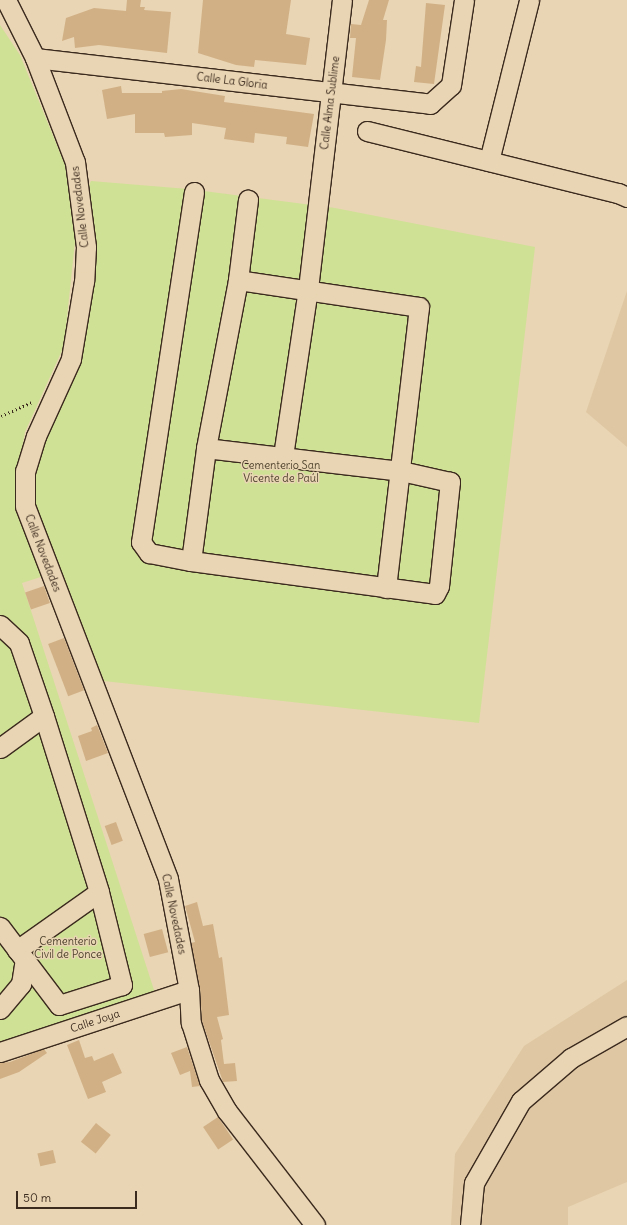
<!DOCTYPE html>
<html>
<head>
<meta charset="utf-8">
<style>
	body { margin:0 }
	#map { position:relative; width:627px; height:1225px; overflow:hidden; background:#e9d5b3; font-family:Delius,sans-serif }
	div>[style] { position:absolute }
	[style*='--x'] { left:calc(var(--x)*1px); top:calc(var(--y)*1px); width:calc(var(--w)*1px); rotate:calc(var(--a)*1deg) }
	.built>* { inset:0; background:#dfc7a3 }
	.green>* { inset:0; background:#cfe195 }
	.building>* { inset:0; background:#d1b086; transform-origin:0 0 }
	.path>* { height:2.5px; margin-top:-1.25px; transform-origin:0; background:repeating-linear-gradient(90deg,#3b2a1e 0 1px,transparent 0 4px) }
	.roads { filter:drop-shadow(1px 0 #3b2a1e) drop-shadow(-1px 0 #3b2a1e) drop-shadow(0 1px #3b2a1e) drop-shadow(0 -1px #3b2a1e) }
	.minor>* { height:19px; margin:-9.5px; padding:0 9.5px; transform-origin:9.5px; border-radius:9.5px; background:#e9d5b3 }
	span { translate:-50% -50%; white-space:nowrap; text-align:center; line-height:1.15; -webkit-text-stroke:3px #e9d5b3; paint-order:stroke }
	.street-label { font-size:11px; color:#3b2a1e }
	.park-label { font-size:11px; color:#514530 }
	.scale { position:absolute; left:16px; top:1191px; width:121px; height:18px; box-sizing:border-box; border:2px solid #3b2a1e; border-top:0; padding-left:5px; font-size:12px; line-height:14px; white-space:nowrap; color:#3b2a1e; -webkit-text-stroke:3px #e9d5b3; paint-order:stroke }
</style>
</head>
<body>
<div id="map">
	<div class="built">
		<i style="clip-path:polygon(627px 291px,627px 447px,586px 412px)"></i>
		<i style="clip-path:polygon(627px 980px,627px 1182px,568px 1207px,568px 1225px,451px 1225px,455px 1154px,524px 1046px)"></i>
	</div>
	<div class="green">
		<i style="clip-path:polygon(0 25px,20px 55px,65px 165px,76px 232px,64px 346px,25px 432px,18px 470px,47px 575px,22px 583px,155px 993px,0 1045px)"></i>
		<i style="clip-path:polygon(91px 181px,188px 189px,335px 208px,535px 247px,479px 723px,104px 681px,30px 497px,42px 438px,77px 374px,94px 248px,86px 192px)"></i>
	</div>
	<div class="building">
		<i style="clip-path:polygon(127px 0,141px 0,140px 7px,145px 7px,144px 10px,171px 12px,167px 53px,99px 45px,75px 48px,74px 37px,62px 41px,66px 18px,94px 8px,126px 11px)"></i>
		<i style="clip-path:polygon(203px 0,291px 0,286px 34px,310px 38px,306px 65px,255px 60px,254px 67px,236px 65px,198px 53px)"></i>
		<i style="clip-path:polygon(369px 0,389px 0,383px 20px,387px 20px,386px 40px,380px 80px,352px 77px,356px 38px,350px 38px,351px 24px,361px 25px)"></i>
		<i style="clip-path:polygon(426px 3px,445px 5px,434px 84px,414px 82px,416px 66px,421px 67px)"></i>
		<i style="clip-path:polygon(121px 86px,122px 93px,162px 93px,162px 91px,181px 89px,225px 96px,224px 102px,314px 114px,308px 147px,286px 144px,287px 137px,255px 133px,254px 143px,224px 139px,226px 128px,192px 123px,192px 135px,165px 137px,164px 133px,135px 133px,135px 114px,107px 119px,102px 90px)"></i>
		<i style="left:44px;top:586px;width:18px;height:20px;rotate:71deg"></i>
		<i style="left:64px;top:638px;width:56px;height:17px;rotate:69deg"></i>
		<i style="clip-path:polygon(97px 725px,108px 753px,86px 761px,78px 736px,92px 731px,91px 728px)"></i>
		<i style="left:116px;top:822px;width:20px;height:12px;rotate:70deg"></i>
		<i style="clip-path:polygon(197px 902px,203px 926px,213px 924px,219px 958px,222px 957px,229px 1015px,217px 1017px,223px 1039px,221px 1040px,224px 1064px,235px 1063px,237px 1081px,223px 1082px,202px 1021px,200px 988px,191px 943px,195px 942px,185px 906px)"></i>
		<i style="left:162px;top:929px;width:24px;height:19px;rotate:75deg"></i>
		<i style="clip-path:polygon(79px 1040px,85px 1058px,92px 1056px,94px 1061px,113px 1053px,122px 1073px,102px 1082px,106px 1092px,88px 1099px,67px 1045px)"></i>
		<i style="clip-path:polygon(187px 1047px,200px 1086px,192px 1087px,190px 1071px,180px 1075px,171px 1053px)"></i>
		<i style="clip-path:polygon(44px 1049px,47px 1053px,19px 1072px,0 1079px,0 1063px,10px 1062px)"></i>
		<i style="left:218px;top:1117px;width:27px;height:18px;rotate:56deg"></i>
		<i style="left:96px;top:1123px;width:19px;height:24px;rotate:39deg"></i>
		<i style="left:53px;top:1150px;width:13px;height:16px;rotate:77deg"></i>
	</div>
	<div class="path">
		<i style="--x:1;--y:416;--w:35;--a:-24"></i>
	</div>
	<div class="roads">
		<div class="minor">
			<i style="--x:6;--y:0;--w:65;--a:63.4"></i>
			<i style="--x:35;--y:58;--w:111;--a:69"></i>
			<i style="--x:75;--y:162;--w:86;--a:82.6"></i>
			<i style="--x:86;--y:247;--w:34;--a:93"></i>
			<i style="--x:84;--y:281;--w:79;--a:99.5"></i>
			<i style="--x:71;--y:359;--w:85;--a:114.4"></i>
			<i style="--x:36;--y:436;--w:37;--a:107"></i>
			<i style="--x:25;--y:471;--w:35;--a:90"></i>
			<i style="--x:25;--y:506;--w:399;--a:69"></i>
			<i style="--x:168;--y:879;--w:113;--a:79.3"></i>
			<i style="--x:189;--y:990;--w:33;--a:87"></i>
			<i style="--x:191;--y:1023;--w:60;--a:72.5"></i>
			<i style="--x:209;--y:1080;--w:36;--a:60"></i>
			<i style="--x:227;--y:1111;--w:144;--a:52.3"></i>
			<i style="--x:35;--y:58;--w:398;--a:6.6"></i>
			<i style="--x:430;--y:104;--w:28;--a:-42"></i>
			<i style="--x:451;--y:85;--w:86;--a:-81.3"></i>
			<i style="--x:367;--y:131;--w:259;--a:13.9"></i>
			<i style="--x:618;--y:193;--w:10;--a:24"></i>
			<i style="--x:489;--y:161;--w:166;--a:-76"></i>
			<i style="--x:194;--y:192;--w:354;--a:98.6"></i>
			<i style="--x:141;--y:542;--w:14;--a:54"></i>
			<i style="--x:149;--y:553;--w:43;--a:10.8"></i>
			<i style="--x:191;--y:561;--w:246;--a:7.7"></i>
			<i style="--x:435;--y:594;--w:9;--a:-63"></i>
			<i style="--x:439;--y:586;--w:105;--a:-84"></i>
			<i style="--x:450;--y:482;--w:50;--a:-167.3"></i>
			<i style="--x:401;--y:471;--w:196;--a:-173.3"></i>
			<i style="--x:238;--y:280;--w:183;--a:8.5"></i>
			<i style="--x:419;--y:307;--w:283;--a:96.7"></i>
			<i style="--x:283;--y:456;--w:169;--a:-81.5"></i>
			<i style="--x:308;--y:289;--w:291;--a:-83.3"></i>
			<i style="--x:191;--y:561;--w:114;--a:-82.4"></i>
			<i style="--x:206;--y:448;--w:171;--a:-79.2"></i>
			<i style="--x:238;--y:280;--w:81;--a:-82.9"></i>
			<i style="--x:0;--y:625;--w:26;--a:43"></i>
			<i style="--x:19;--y:643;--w:77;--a:71.1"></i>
			<i style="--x:44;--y:716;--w:184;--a:72.6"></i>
			<i style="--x:99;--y:892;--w:96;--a:76.1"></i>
			<i style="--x:122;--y:985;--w:66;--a:162.4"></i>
			<i style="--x:59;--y:1005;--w:98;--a:-127.1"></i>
			<i style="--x:0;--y:748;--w:54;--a:-36"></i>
			<i style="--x:17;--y:950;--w:100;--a:-35.3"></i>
			<i style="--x:0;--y:1009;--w:33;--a:-50"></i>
			<i style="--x:21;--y:984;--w:24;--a:-81"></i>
			<i style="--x:0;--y:1052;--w:199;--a:-18.2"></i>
			<i style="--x:470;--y:1225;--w:42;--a:-84.6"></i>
			<i style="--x:474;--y:1183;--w:95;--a:-60.2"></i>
			<i style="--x:521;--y:1101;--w:66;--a:-40.7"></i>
			<i style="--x:571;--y:1058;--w:64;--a:-29.7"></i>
		</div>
	</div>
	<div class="street-label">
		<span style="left:232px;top:81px;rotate:7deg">Calle La Gloria</span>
		<span style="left:330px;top:103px;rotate:-83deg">Calle Alma Sublime</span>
		<span style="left:80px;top:207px;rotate:-97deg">Calle Novedades</span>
		<span style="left:43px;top:553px;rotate:69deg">Calle Novedades</span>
		<span style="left:174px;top:914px;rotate:78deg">Calle Novedades</span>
		<span style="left:95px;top:1021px;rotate:-18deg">Calle Joya</span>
	</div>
	<div class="park-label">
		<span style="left:281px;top:472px">Cementerio San<br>Vicente de Paúl</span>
		<span style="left:68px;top:948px">Cementerio<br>Civil de Ponce</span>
	</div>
	<div class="scale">50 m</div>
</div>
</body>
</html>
